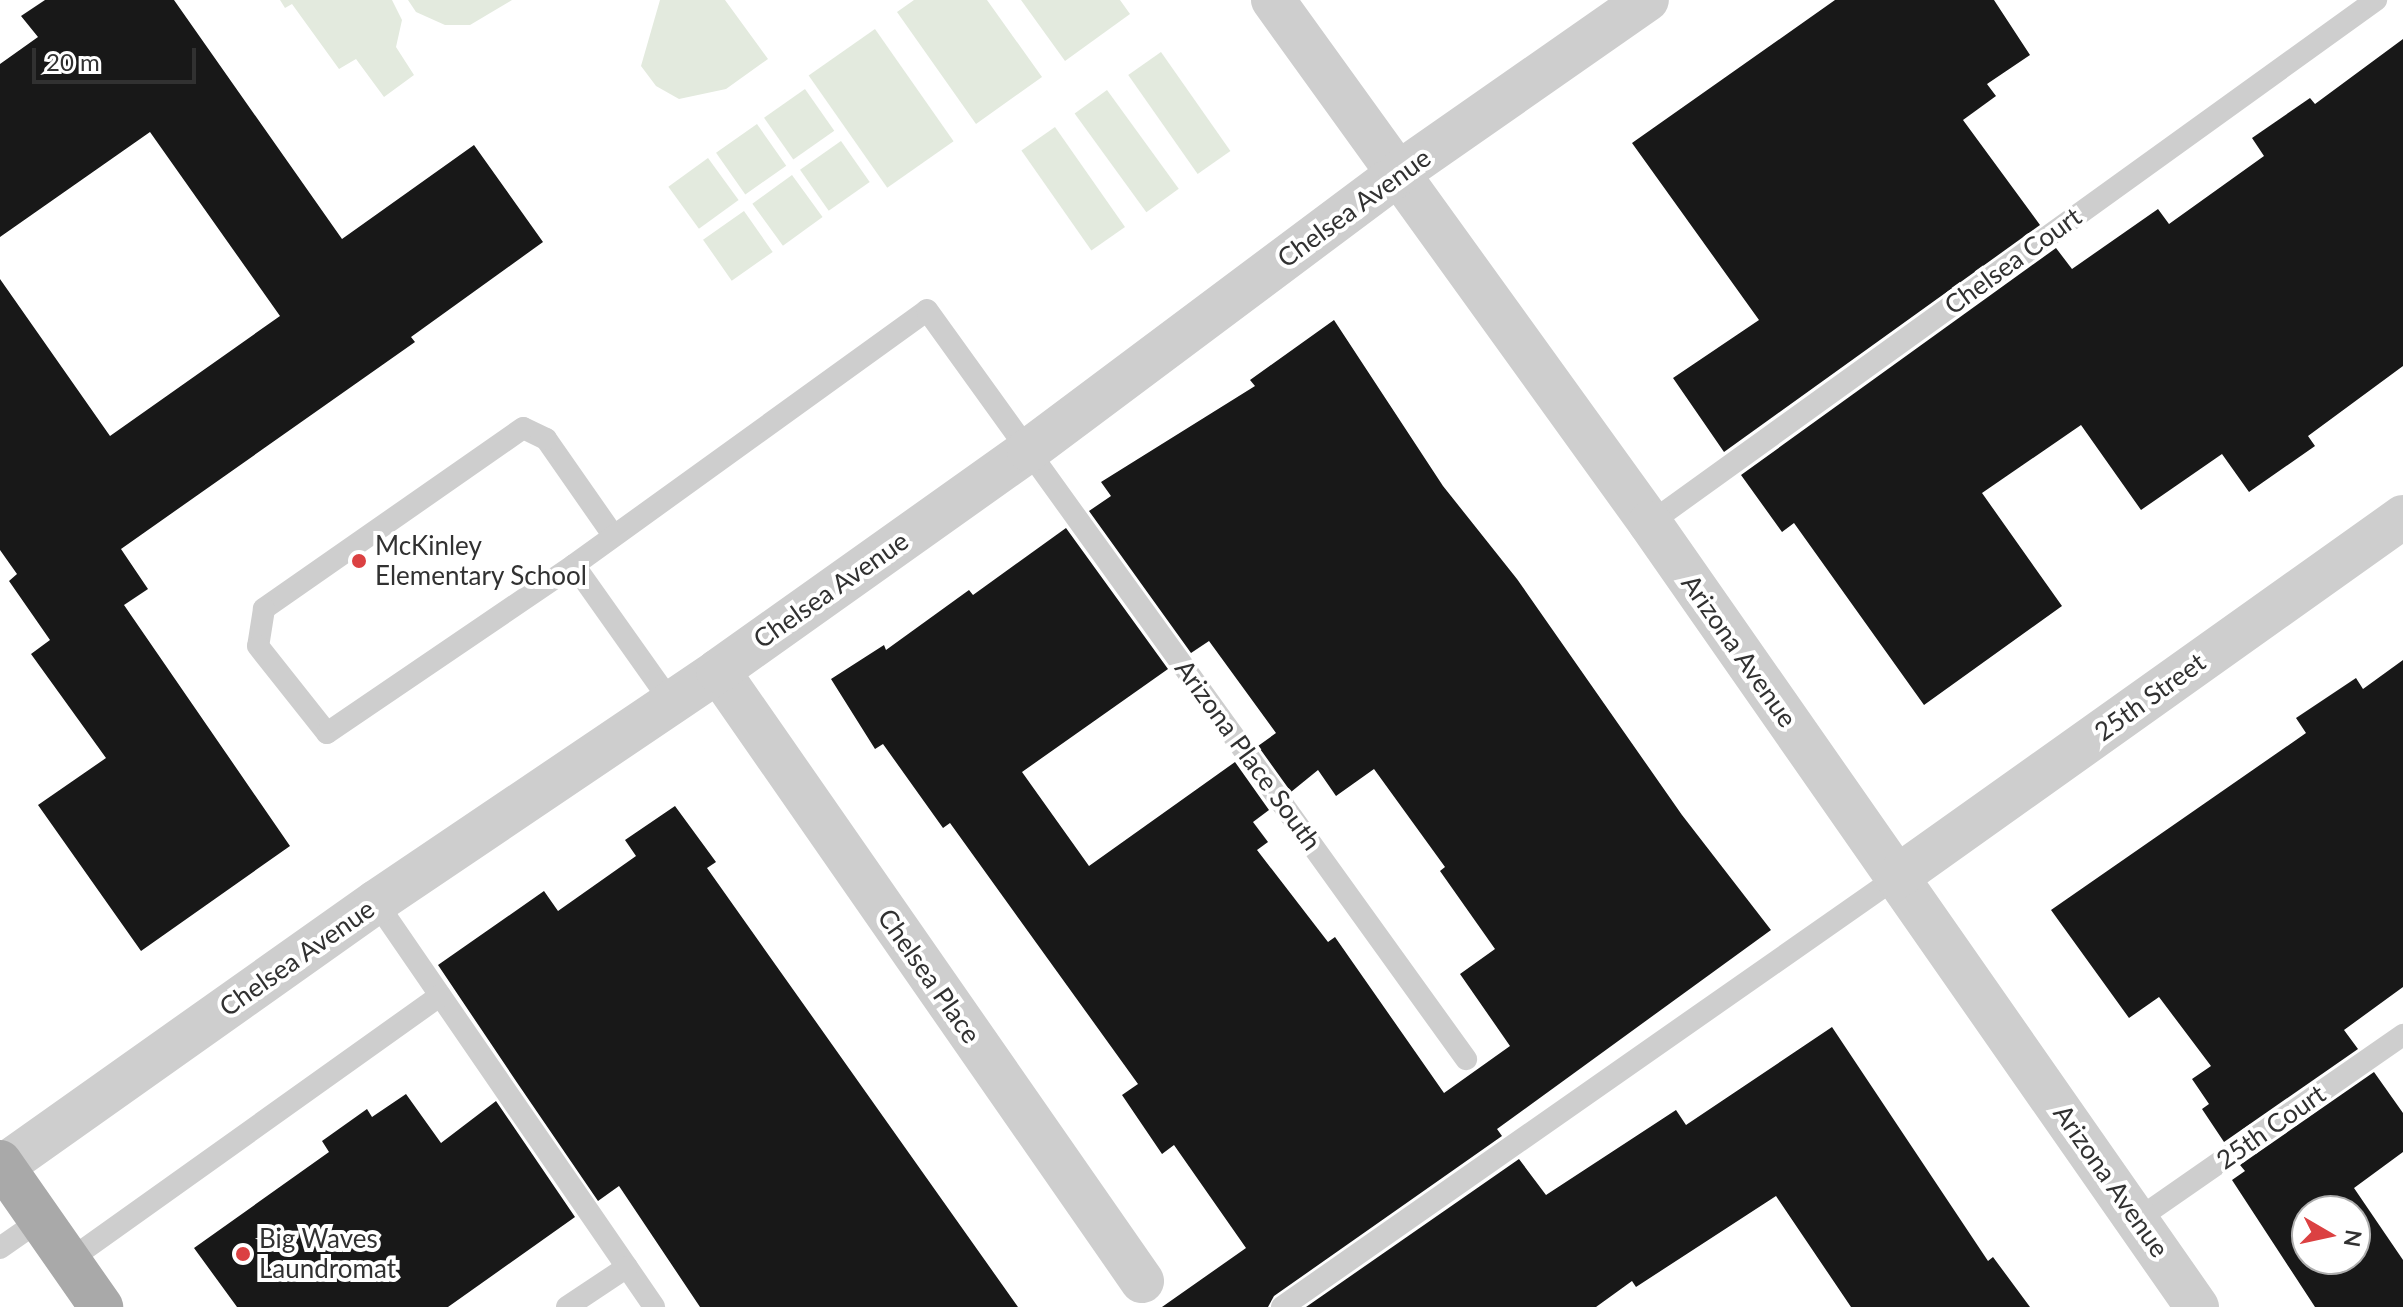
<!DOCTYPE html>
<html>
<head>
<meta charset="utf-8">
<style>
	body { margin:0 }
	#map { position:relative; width:2403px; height:1307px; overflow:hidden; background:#fff; font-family:Lato,sans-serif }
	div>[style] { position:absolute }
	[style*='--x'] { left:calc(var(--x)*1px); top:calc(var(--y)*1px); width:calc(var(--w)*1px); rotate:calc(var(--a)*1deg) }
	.green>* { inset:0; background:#e3eade; transform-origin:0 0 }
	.building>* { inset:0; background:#181818 }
	.service>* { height:22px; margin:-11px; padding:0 11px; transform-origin:11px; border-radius:11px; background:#cecece }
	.minor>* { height:44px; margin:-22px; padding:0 22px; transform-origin:22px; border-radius:22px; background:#cecece }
	.primary>* { height:44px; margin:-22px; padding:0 22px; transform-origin:22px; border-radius:22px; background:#a9a9a9 }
	.dots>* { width:22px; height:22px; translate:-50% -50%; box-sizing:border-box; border:4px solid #fff; border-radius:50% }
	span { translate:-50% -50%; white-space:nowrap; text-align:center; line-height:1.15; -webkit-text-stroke:8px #fff; paint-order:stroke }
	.street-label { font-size:26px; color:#313131 }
	.poi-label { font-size:26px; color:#313131 }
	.left { translate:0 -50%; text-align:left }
	.north { position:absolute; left:2291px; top:1195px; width:80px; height:80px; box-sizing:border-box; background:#fff; border:2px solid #adadad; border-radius:50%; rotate:99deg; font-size:22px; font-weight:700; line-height:32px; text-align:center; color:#313131 }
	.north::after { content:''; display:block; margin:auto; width:28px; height:36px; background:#db4142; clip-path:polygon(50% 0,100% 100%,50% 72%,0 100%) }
	.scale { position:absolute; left:32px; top:48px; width:164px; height:36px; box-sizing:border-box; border:4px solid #313131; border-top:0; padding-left:10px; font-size:24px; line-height:28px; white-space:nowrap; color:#313131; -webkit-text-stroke:6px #fff; paint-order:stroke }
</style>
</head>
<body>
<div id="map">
	<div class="green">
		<i style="clip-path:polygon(280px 0,392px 0,402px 20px,396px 47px,414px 75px,384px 97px,356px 59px,339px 69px,292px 4px,285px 8px)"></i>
		<i style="clip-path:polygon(408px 0,512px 0,470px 25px,445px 25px,416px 12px)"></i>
		<i style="clip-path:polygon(660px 0,725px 0,768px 59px,726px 89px,679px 99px,656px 86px,641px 66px)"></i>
		<i style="clip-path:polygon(914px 0,987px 0,1042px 77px,976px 124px,897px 12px)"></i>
		<i style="clip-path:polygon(1021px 0,1120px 0,1130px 14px,1065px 61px)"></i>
		<i style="left:875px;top:29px;width:137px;height:81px;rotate:55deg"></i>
		<i style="left:1161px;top:52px;width:121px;height:40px;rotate:55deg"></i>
		<i style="left:805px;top:89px;width:51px;height:50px;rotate:55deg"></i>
		<i style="left:1107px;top:90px;width:122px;height:40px;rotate:54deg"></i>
		<i style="left:757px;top:124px;width:51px;height:50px;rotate:55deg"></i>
		<i style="left:1055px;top:127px;width:122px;height:41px;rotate:55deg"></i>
		<i style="left:841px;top:141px;width:50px;height:50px;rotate:55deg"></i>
		<i style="left:708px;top:158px;width:52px;height:49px;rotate:54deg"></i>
		<i style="left:792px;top:175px;width:52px;height:49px;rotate:54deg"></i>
		<i style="left:744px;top:211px;width:50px;height:50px;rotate:55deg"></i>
	</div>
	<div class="building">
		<i style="clip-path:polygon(45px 0,174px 0,342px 239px,474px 145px,543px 242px,411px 337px,415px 342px,121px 549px,148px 589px,124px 605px,290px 846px,141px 951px,38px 805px,106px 758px,31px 654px,50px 640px,9px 581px,17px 574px,0 550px,0 279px,110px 436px,280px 316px,150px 132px,0 237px,0 64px,38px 37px,21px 16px)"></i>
		<i style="clip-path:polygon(1835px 0,1994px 0,2030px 55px,1987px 84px,1996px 96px,1963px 120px,2040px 225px,1724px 452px,1673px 378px,1759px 320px,1632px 143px)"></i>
		<i style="clip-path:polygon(2403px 39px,2403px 366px,2308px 436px,2315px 446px,2249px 492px,2222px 454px,2141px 510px,2081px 425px,1982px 493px,2062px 606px,1924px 705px,1794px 523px,1782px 532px,1741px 475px,2056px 248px,2072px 269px,2158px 209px,2169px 224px,2264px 156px,2252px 138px,2310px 98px,2315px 104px)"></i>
		<i style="clip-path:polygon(1334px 320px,1443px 486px,1517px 579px,1682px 815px,1771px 930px,1497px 1129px,1502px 1136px,1274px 1296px,1268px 1307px,1162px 1307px,1246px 1248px,1174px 1145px,1162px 1154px,1122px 1095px,1138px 1084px,950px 823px,943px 828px,883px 744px,875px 749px,831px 679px,884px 645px,886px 650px,969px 590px,973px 595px,1066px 528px,1168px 669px,1022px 772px,1089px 866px,1235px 762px,1269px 810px,1253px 822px,1268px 842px,1257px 850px,1328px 942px,1335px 937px,1444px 1093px,1510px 1046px,1460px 974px,1495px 949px,1440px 871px,1445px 867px,1374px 769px,1336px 796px,1318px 770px,1291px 792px,1258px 746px,1276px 733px,1209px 641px,1191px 653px,1089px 511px,1111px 496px,1101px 482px,1255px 386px,1250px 380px)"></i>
		<i style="clip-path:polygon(2403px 660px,2403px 987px,2344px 1030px,2358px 1049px,2224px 1142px,2202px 1109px,2209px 1104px,2192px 1079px,2211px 1066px,2159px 997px,2129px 1018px,2051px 910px,2306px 733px,2296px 718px,2356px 678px,2363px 689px)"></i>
		<i style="clip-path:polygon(675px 806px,716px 862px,707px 868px,1018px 1307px,700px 1307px,619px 1186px,598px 1201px,518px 1084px,438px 965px,544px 891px,558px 911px,636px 856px,625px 840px)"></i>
		<i style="clip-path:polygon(1832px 1027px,1988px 1261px,1993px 1257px,2030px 1307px,1851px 1307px,1776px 1196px,1636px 1287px,1632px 1281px,1596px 1307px,1306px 1307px,1519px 1159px,1546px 1195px,1676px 1110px,1686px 1125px)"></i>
		<i style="clip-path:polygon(evenodd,2374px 1072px,2403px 1113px,2403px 1152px,2354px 1188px,2403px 1260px,2403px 1307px,2315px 1307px,2232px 1180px,2245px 1171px,2240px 1165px,2374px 1072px,2307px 1211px,2355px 1211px,2355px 1259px,2307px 1259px,2307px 1211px)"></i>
		<i style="clip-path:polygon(406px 1094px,441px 1143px,496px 1101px,575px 1217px,448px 1307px,237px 1307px,194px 1248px,329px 1152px,322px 1141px,367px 1109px,372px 1117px)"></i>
	</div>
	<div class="service">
		<i style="--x:1650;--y:523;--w:895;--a:-35.77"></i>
		<i style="--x:613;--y:535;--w:117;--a:-124.9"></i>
		<i style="--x:546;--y:439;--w:25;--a:-154"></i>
		<i style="--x:523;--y:428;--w:316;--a:145.1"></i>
		<i style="--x:264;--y:609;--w:37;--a:99"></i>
		<i style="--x:258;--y:646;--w:111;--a:51.6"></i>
		<i style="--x:327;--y:733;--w:299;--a:-34.2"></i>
		<i style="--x:574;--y:565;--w:435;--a:-35.8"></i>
		<i style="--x:927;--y:310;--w:923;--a:54.26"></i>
		<i style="--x:574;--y:565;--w:168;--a:54.7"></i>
		<i style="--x:376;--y:902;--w:491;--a:55.5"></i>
		<i style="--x:2138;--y:1219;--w:323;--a:-34.8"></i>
		<i style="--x:0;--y:1248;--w:49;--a:-35"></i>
		<i style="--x:68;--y:1261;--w:457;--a:-35.5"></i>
		<i style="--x:567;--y:1307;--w:72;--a:-33.7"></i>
		<i style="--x:1282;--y:1307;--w:750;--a:-34.96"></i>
	</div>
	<div class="minor">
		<i style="--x:1273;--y:0;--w:645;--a:54.21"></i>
		<i style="--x:1650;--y:523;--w:956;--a:55.1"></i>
		<i style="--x:718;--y:671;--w:743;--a:55.2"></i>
		<i style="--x:1897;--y:877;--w:621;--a:-35.43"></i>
		<i style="--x:3;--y:1166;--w:457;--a:-35.3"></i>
		<i style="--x:376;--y:902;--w:413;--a:-34"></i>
		<i style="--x:718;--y:671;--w:382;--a:-35.4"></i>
		<i style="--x:1029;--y:450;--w:464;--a:-36.8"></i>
		<i style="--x:1400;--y:172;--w:301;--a:-34.9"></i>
	</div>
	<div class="primary">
		<i style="--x:0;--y:1162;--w:177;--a:55.1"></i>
	</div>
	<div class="dots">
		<i style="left:359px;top:561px;background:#db4142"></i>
		<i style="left:243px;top:1254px;background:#db4142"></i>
	</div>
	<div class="street-label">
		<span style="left:1354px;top:208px;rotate:-36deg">Chelsea Avenue</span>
		<span style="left:2013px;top:261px;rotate:-36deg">Chelsea Court</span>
		<span style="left:831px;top:590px;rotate:-35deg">Chelsea Avenue</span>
		<span style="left:1739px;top:651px;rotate:55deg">Arizona Avenue</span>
		<span style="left:2150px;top:697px;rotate:-36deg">25th Street</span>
		<span style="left:1248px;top:755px;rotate:54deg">Arizona Place South</span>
		<span style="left:297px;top:958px;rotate:-35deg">Chelsea Avenue</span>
		<span style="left:929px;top:976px;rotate:55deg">Chelsea Place</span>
		<span style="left:2271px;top:1127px;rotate:-35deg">25th Court</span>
		<span style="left:2111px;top:1181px;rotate:55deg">Arizona Avenue</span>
	</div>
	<div class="poi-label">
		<span class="left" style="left:375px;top:561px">McKinley<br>Elementary School</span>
		<span class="left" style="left:259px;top:1254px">Big Waves<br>Laundromat</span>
	</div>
	<div class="north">N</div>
	<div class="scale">20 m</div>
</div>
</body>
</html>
